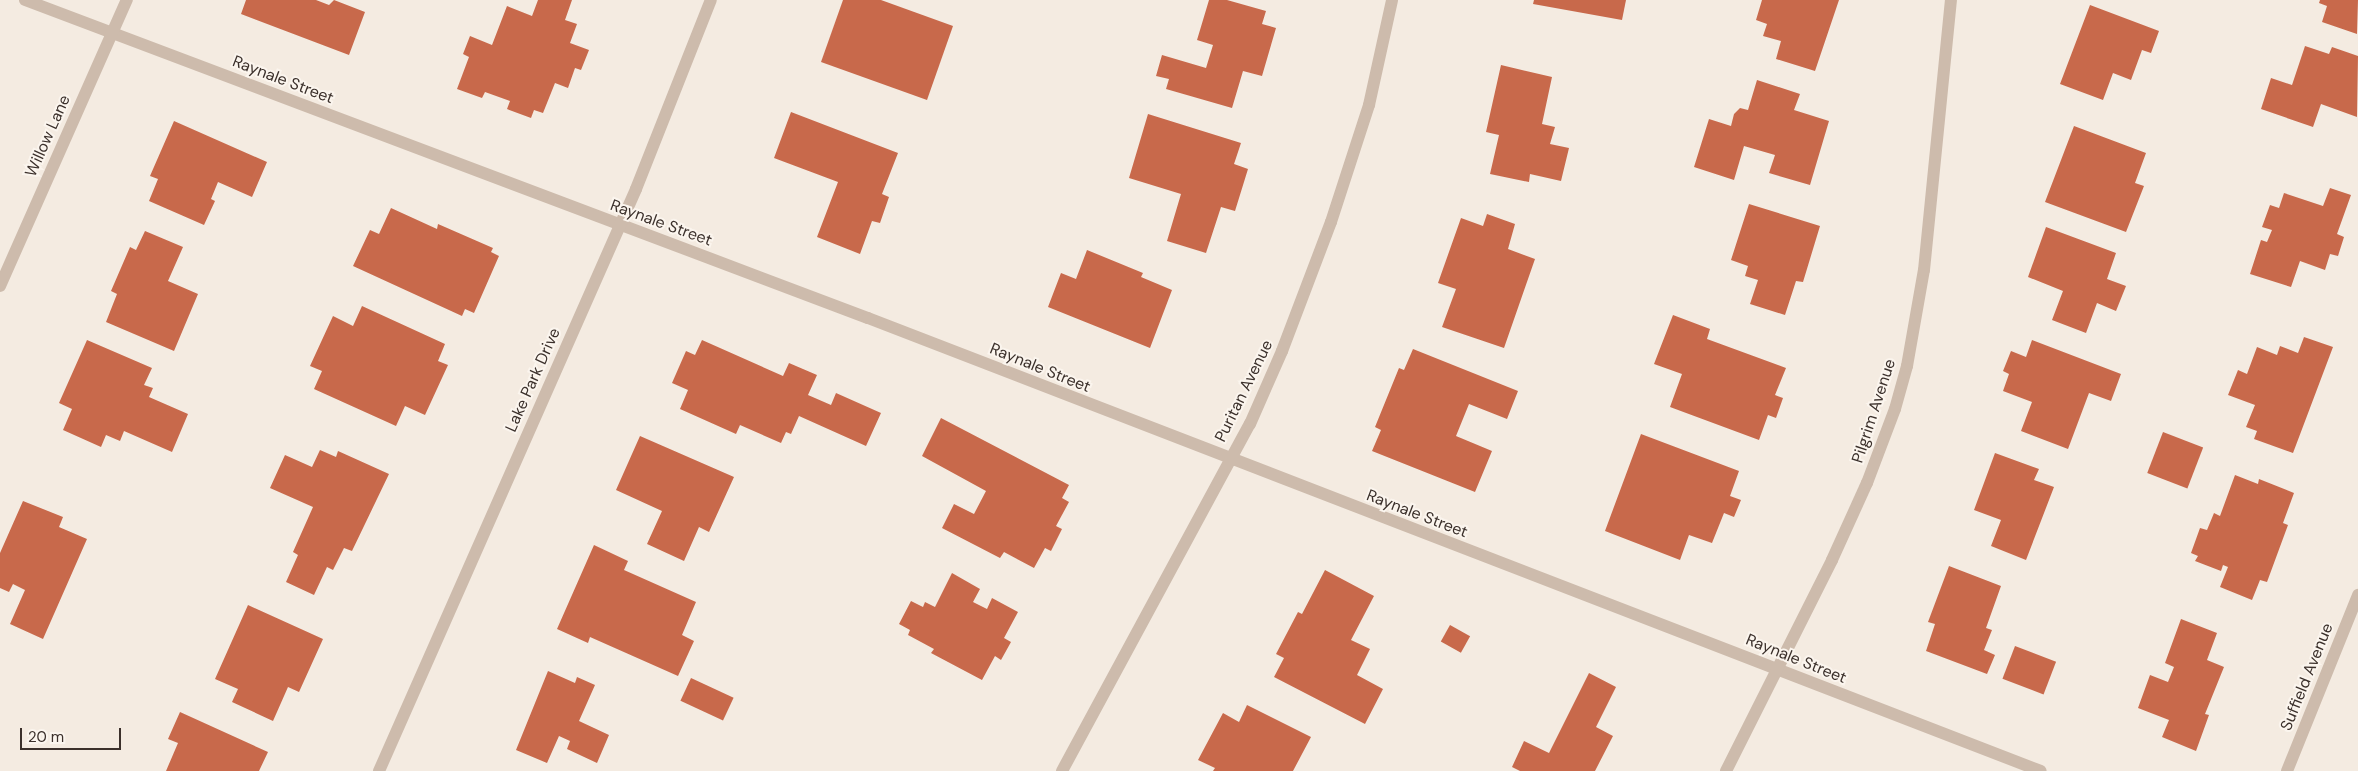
<!DOCTYPE html>
<html>
<head>
<meta charset="utf-8">
<style>
	body { margin:0 }
	#map { position:relative; width:2358px; height:771px; overflow:hidden; background:#f4ebe1; font-family:"DM Sans",sans-serif }
	div>[style] { position:absolute }
	[style*='--x'] { left:calc(var(--x)*1px); top:calc(var(--y)*1px); width:calc(var(--w)*1px); rotate:calc(var(--a)*1deg) }
	.building>* { inset:0; background:#c8694b; transform-origin:0 0 }
	.minor>* { height:12px; margin:-6px; padding:0 6px; transform-origin:6px; border-radius:6px; background:#cdbbac }
	span { translate:-50% -50%; white-space:nowrap; text-align:center; line-height:1.15; -webkit-text-stroke:4px #fbf5ee; paint-order:stroke }
	.street-label { font-size:16px; color:#3b302b }
	.scale { position:absolute; left:20px; top:728px; width:101px; height:22px; box-sizing:border-box; border:2px solid #3b302b; border-top:0; padding-left:6px; font-size:15px; line-height:18px; white-space:nowrap; color:#3b302b; -webkit-text-stroke:4px #fbf5ee; paint-order:stroke }
</style>
</head>
<body>
<div id="map">
	<div class="building">
		<i style="clip-path:polygon(246px 0,316px 0,329px 5px,334px 0,365px 12px,349px 55px,241px 14px)"></i>
		<i style="clip-path:polygon(538px 0,572px 0,565px 20px,577px 24px,570px 43px,589px 50px,581px 70px,575px 68px,568px 88px,555px 83px,543px 113px,534px 110px,531px 118px,507px 109px,510px 101px,485px 92px,482px 98px,457px 89px,469px 57px,463px 54px,470px 36px,492px 45px,507px 6px,532px 16px)"></i>
		<i style="clip-path:polygon(843px 0,881px 0,953px 26px,927px 100px,821px 62px)"></i>
		<i style="clip-path:polygon(1209px 0,1227px 0,1266px 11px,1262px 24px,1276px 28px,1262px 76px,1243px 71px,1232px 108px,1166px 89px,1169px 79px,1156px 76px,1162px 55px,1206px 68px,1213px 45px,1197px 40px)"></i>
		<i style="clip-path:polygon(1534px 0,1626px 0,1622px 20px,1533px 4px)"></i>
		<i style="clip-path:polygon(1762px 0,1839px 0,1815px 71px,1776px 59px,1781px 41px,1763px 36px,1767px 24px,1756px 20px)"></i>
		<i style="clip-path:polygon(2320px 0,2358px 0,2357px 34px,2322px 22px,2327px 6px,2319px 3px)"></i>
		<i style="clip-path:polygon(2090px 5px,2159px 31px,2151px 53px,2142px 50px,2131px 80px,2113px 73px,2103px 100px,2060px 84px)"></i>
		<i style="clip-path:polygon(2305px 46px,2329px 54px,2332px 47px,2358px 56px,2357px 117px,2321px 104px,2313px 127px,2261px 109px,2271px 78px,2292px 85px)"></i>
		<i style="clip-path:polygon(1501px 65px,1552px 77px,1542px 124px,1555px 127px,1550px 144px,1569px 148px,1561px 181px,1530px 174px,1529px 182px,1490px 174px,1499px 135px,1486px 132px)"></i>
		<i style="clip-path:polygon(1757px 80px,1800px 94px,1794px 110px,1829px 121px,1810px 185px,1769px 173px,1775px 155px,1744px 146px,1734px 180px,1694px 167px,1709px 119px,1731px 126px,1734px 114px,1740px 108px,1748px 110px)"></i>
		<i style="clip-path:polygon(791px 112px,898px 153px,882px 194px,889px 197px,880px 223px,872px 221px,860px 254px,817px 237px,838px 182px,774px 158px)"></i>
		<i style="clip-path:polygon(1148px 114px,1241px 143px,1234px 164px,1248px 169px,1235px 211px,1221px 207px,1206px 253px,1167px 241px,1181px 194px,1129px 178px)"></i>
		<i style="clip-path:polygon(174px 121px,267px 162px,252px 197px,218px 182px,211px 199px,215px 201px,204px 225px,149px 201px,158px 179px,150px 176px)"></i>
		<i style="clip-path:polygon(2074px 126px,2146px 153px,2135px 183px,2144px 186px,2126px 232px,2045px 202px)"></i>
		<i style="clip-path:polygon(2330px 188px,2351px 195px,2337px 234px,2344px 237px,2338px 256px,2330px 254px,2325px 270px,2300px 261px,2291px 287px,2250px 274px,2261px 240px,2267px 242px,2272px 230px,2262px 227px,2270px 205px,2279px 208px,2284px 193px,2323px 206px)"></i>
		<i style="clip-path:polygon(1749px 204px,1820px 226px,1803px 282px,1796px 281px,1785px 315px,1750px 304px,1758px 280px,1745px 276px,1748px 266px,1731px 260px)"></i>
		<i style="clip-path:polygon(391px 208px,437px 229px,438px 224px,493px 248px,491px 252px,499px 256px,474px 313px,465px 309px,462px 316px,353px 266px,370px 230px,379px 234px)"></i>
		<i style="clip-path:polygon(1487px 214px,1515px 224px,1508px 249px,1535px 259px,1504px 348px,1442px 327px,1456px 289px,1438px 283px,1461px 218px,1483px 226px)"></i>
		<i style="clip-path:polygon(2046px 227px,2116px 253px,2107px 279px,2126px 286px,2116px 311px,2097px 303px,2086px 333px,2052px 320px,2063px 291px,2028px 277px)"></i>
		<i style="clip-path:polygon(145px 231px,183px 247px,168px 281px,198px 294px,174px 351px,106px 322px,117px 294px,111px 291px,130px 247px,136px 250px)"></i>
		<i style="clip-path:polygon(1087px 250px,1143px 273px,1141px 277px,1172px 290px,1150px 348px,1048px 307px,1061px 273px,1076px 279px)"></i>
		<i style="clip-path:polygon(362px 306px,445px 344px,438px 361px,448px 365px,425px 415px,405px 406px,396px 426px,314px 389px,322px 371px,310px 366px,333px 316px,353px 326px)"></i>
		<i style="clip-path:polygon(1673px 315px,1710px 329px,1707px 339px,1786px 368px,1775px 395px,1783px 398px,1776px 418px,1768px 415px,1759px 440px,1670px 407px,1682px 374px,1654px 364px)"></i>
		<i style="clip-path:polygon(2304px 337px,2333px 347px,2293px 453px,2254px 439px,2257px 431px,2246px 427px,2255px 405px,2228px 395px,2238px 370px,2247px 374px,2257px 347px,2277px 355px,2280px 346px,2298px 353px)"></i>
		<i style="clip-path:polygon(87px 340px,152px 368px,144px 385px,153px 388px,149px 397px,188px 414px,172px 452px,124px 431px,120px 441px,106px 435px,101px 447px,63px 430px,72px 409px,59px 403px)"></i>
		<i style="clip-path:polygon(702px 340px,783px 376px,789px 363px,817px 375px,808px 395px,831px 405px,836px 393px,881px 413px,866px 446px,799px 416px,791px 434px,786px 432px,781px 443px,740px 425px,736px 434px,680px 409px,688px 390px,672px 383px,686px 351px,695px 355px)"></i>
		<i style="clip-path:polygon(2032px 340px,2121px 374px,2111px 401px,2089px 393px,2068px 449px,2021px 431px,2032px 402px,2003px 391px,2009px 374px,2003px 371px,2011px 351px,2026px 357px)"></i>
		<i style="clip-path:polygon(1413px 349px,1518px 391px,1507px 419px,1469px 404px,1456px 436px,1492px 451px,1475px 492px,1372px 451px,1381px 430px,1375px 427px,1399px 368px,1404px 370px)"></i>
		<i style="clip-path:polygon(941px 418px,1069px 485px,1062px 498px,1069px 502px,1056px 526px,1062px 529px,1051px 551px,1045px 548px,1034px 568px,1004px 552px,1000px 558px,942px 528px,954px 504px,974px 514px,986px 491px,922px 456px)"></i>
		<i style="left:2163px;top:432px;width:43px;height:44px;rotate:21deg"></i>
		<i style="clip-path:polygon(1641px 434px,1739px 471px,1730px 496px,1741px 500px,1734px 517px,1724px 513px,1712px 543px,1689px 535px,1680px 560px,1605px 531px)"></i>
		<i style="clip-path:polygon(640px 436px,734px 477px,709px 532px,699px 527px,684px 561px,647px 544px,662px 511px,616px 490px)"></i>
		<i style="clip-path:polygon(320px 450px,336px 457px,338px 451px,389px 474px,352px 551px,344px 548px,333px 570px,327px 567px,314px 595px,286px 582px,298px 555px,293px 552px,313px 507px,270px 488px,285px 455px,312px 467px)"></i>
		<i style="clip-path:polygon(1995px 453px,2039px 469px,2034px 480px,2054px 487px,2026px 560px,1991px 546px,2001px 520px,1974px 510px)"></i>
		<i style="clip-path:polygon(2235px 475px,2258px 484px,2259px 479px,2294px 493px,2283px 523px,2288px 525px,2267px 582px,2260px 580px,2252px 600px,2220px 587px,2228px 567px,2223px 565px,2221px 571px,2195px 561px,2198px 556px,2191px 553px,2200px 528px,2207px 530px,2214px 513px,2220px 516px)"></i>
		<i style="clip-path:polygon(23px 501px,63px 517px,59px 527px,87px 539px,43px 639px,10px 624px,25px 590px,13px 584px,9px 592px,0 588px,0 553px)"></i>
		<i style="clip-path:polygon(594px 545px,628px 561px,624px 570px,696px 602px,682px 635px,694px 641px,678px 676px,590px 637px,588px 643px,557px 629px)"></i>
		<i style="clip-path:polygon(1949px 566px,2001px 586px,1986px 628px,1992px 630px,1984px 650px,1995px 655px,1987px 674px,1926px 651px,1935px 624px,1928px 622px)"></i>
		<i style="clip-path:polygon(1325px 570px,1374px 596px,1351px 640px,1370px 649px,1357px 675px,1383px 689px,1365px 724px,1274px 677px,1284px 658px,1276px 654px,1298px 612px,1302px 614px)"></i>
		<i style="clip-path:polygon(952px 573px,980px 589px,973px 602px,987px 609px,992px 598px,1018px 612px,1004px 638px,1011px 642px,1001px 660px,995px 656px,982px 680px,931px 653px,934px 649px,908px 635px,910px 630px,899px 624px,911px 601px,923px 607px,925px 602px,935px 607px)"></i>
		<i style="clip-path:polygon(248px 605px,323px 639px,299px 692px,288px 687px,273px 721px,232px 702px,238px 689px,215px 679px)"></i>
		<i style="clip-path:polygon(2181px 619px,2217px 633px,2207px 660px,2224px 667px,2205px 714px,2209px 715px,2196px 751px,2162px 737px,2169px 720px,2138px 708px,2150px 675px,2168px 682px,2174px 667px,2165px 663px)"></i>
		<i style="left:1450px;top:625px;width:23px;height:19px;rotate:29deg"></i>
		<i style="left:2015px;top:646px;width:44px;height:35px;rotate:21deg"></i>
		<i style="clip-path:polygon(548px 671px,575px 683px,577px 677px,595px 685px,579px 721px,609px 735px,597px 763px,567px 749px,570px 741px,559px 736px,547px 763px,516px 750px)"></i>
		<i style="clip-path:polygon(1589px 673px,1616px 687px,1596px 727px,1613px 736px,1595px 771px,1520px 771px,1512px 767px,1524px 741px,1549px 753px)"></i>
		<i style="left:691px;top:678px;width:47px;height:25px;rotate:25deg"></i>
		<i style="clip-path:polygon(1247px 705px,1311px 737px,1293px 771px,1213px 771px,1215px 768px,1198px 760px,1223px 713px,1239px 722px)"></i>
		<i style="clip-path:polygon(180px 712px,268px 752px,259px 771px,166px 771px,178px 743px,168px 739px)"></i>
	</div>
	<div class="minor">
		<i style="--x:25;--y:0;--w:901;--a:20.67"></i>
		<i style="--x:868;--y:318;--w:1257;--a:21.12"></i>
		<i style="--x:0;--y:286;--w:313;--a:-66.1"></i>
		<i style="--x:379;--y:771;--w:636;--a:-66.17"></i>
		<i style="--x:636;--y:189;--w:203;--a:-68.4"></i>
		<i style="--x:1062;--y:771;--w:395;--a:-61.6"></i>
		<i style="--x:1250;--y:424;--w:80;--a:-66.3"></i>
		<i style="--x:1282;--y:351;--w:138;--a:-69.2"></i>
		<i style="--x:1331;--y:222;--w:123;--a:-72"></i>
		<i style="--x:1369;--y:105;--w:107;--a:-77.6"></i>
		<i style="--x:1726;--y:771;--w:236;--a:-63.3"></i>
		<i style="--x:1832;--y:560;--w:85;--a:-65.6"></i>
		<i style="--x:1867;--y:483;--w:79;--a:-69.3"></i>
		<i style="--x:1895;--y:409;--w:45;--a:-74.4"></i>
		<i style="--x:1907;--y:366;--w:97;--a:-80"></i>
		<i style="--x:1924;--y:270;--w:271;--a:-84.3"></i>
		<i style="--x:2287;--y:771;--w:190;--a:-68"></i>
	</div>
	<div class="street-label">
		<span style="left:283px;top:80px;rotate:21deg">Raynale Street</span>
		<span style="left:48px;top:136px;rotate:-66deg">Willow Lane</span>
		<span style="left:661px;top:223px;rotate:20deg">Raynale Street</span>
		<span style="left:1040px;top:368px;rotate:22deg">Raynale Street</span>
		<span style="left:533px;top:380px;rotate:-66deg">Lake Park Drive</span>
		<span style="left:1244px;top:391px;rotate:-64deg">Puritan Avenue</span>
		<span style="left:1874px;top:411px;rotate:-72deg">Pilgrim Avenue</span>
		<span style="left:1417px;top:514px;rotate:21deg">Raynale Street</span>
		<span style="left:1796px;top:659px;rotate:22deg">Raynale Street</span>
		<span style="left:2307px;top:677px;rotate:-68deg">Suffield Avenue</span>
	</div>
	<div class="scale">20 m</div>
</div>
</body>
</html>
